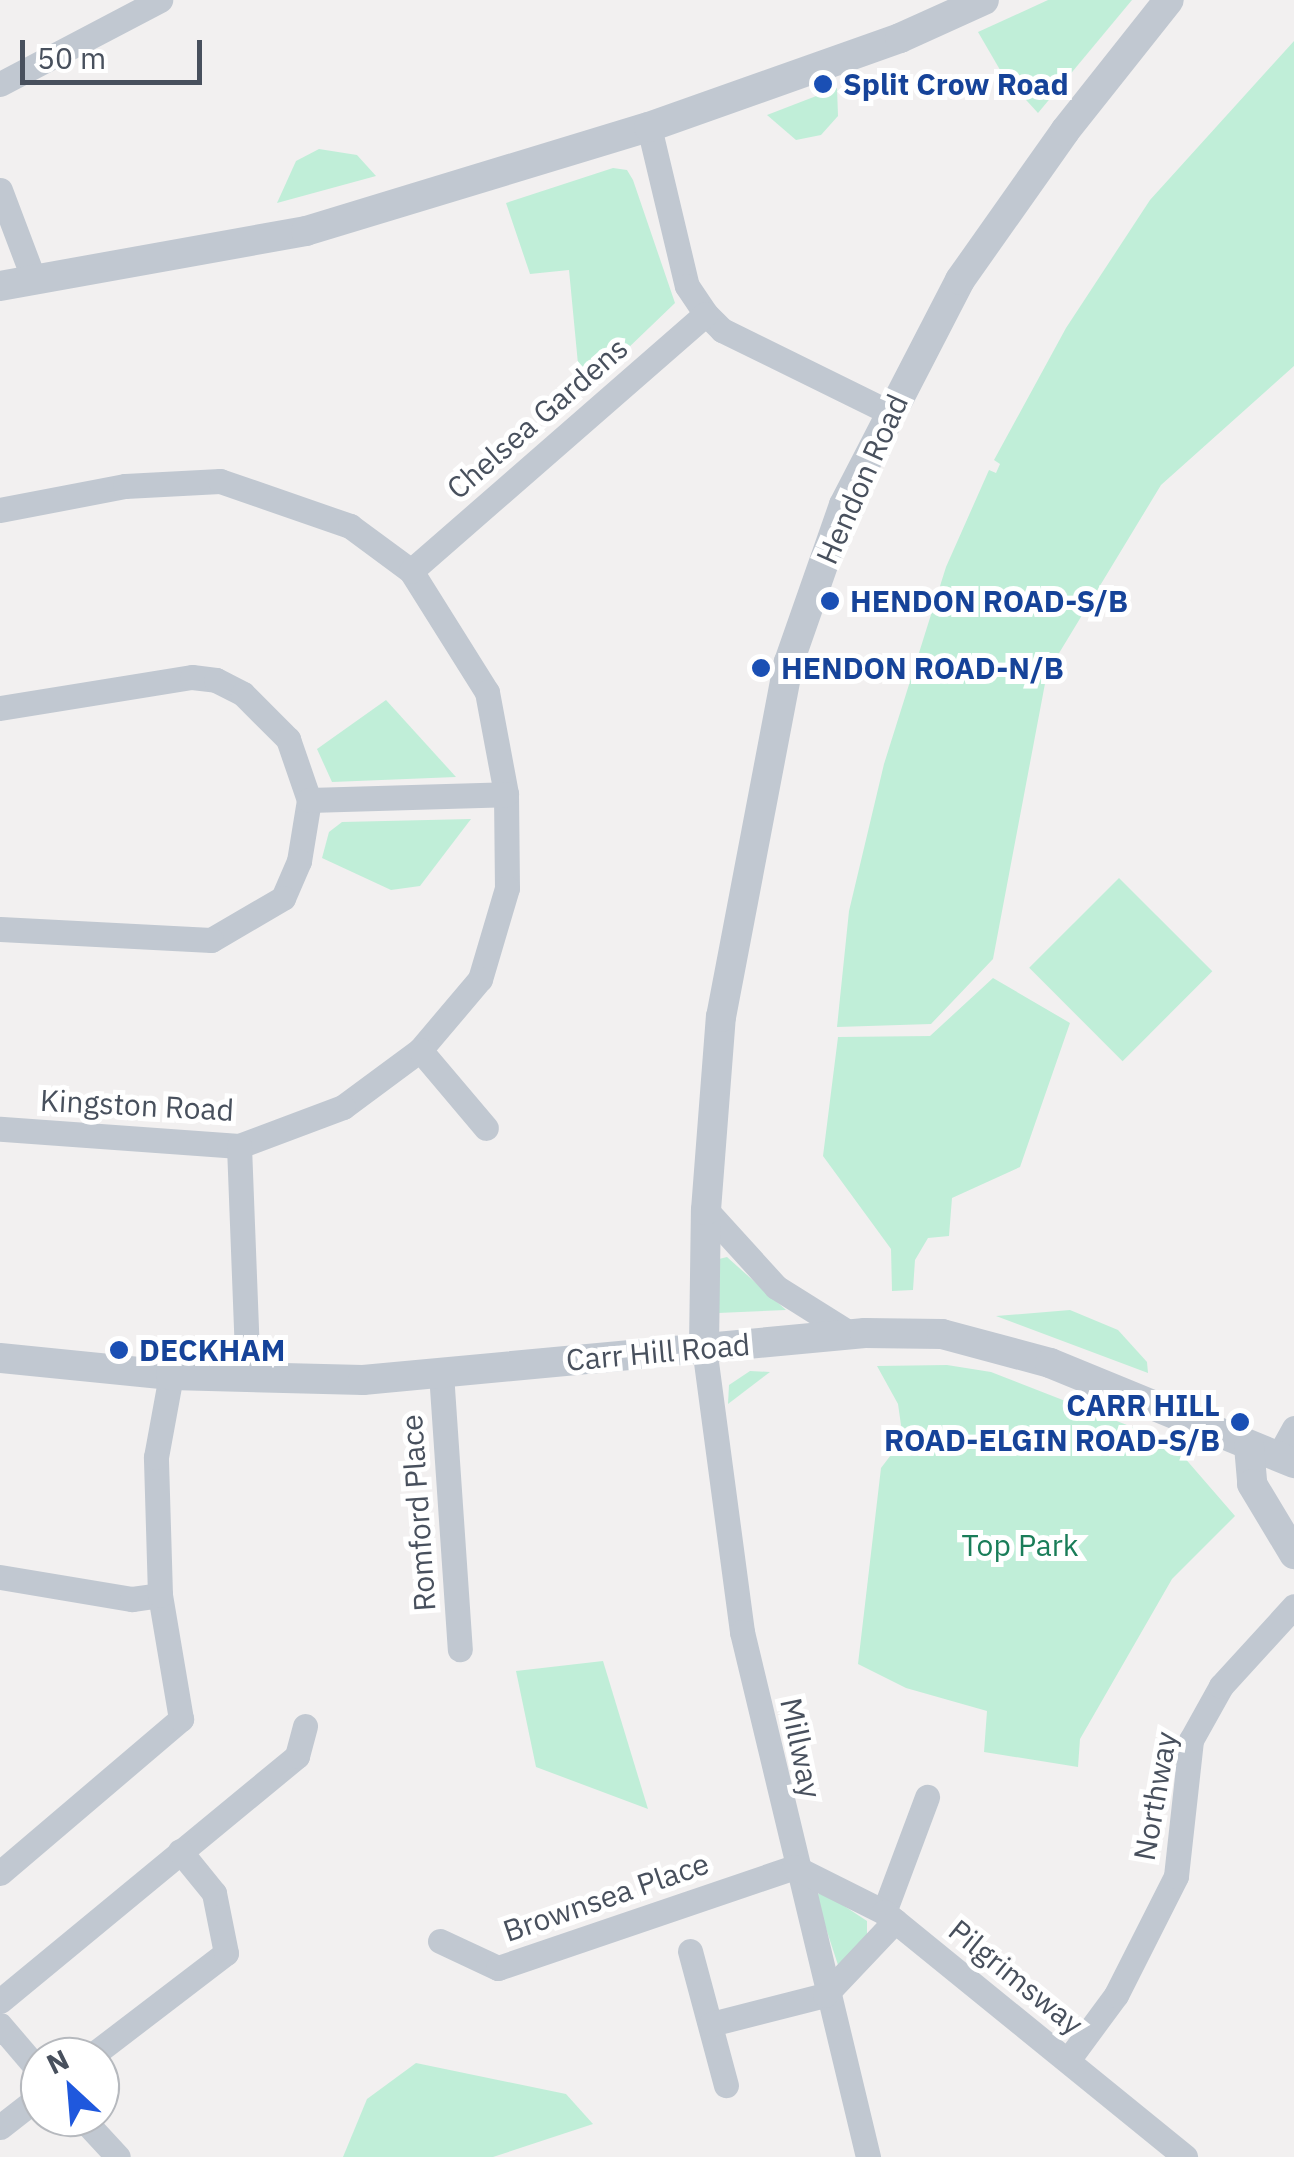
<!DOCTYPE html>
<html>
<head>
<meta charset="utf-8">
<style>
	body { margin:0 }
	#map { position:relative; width:1294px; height:2157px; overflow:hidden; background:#f2f0f0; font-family:"IBM Plex Sans",sans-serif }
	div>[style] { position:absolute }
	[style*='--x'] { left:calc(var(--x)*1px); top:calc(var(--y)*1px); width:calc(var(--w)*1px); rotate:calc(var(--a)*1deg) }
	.green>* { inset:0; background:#c0eed8; transform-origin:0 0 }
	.minor>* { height:25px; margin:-12.5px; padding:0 12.5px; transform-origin:12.5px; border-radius:12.5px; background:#c1c8d1 }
	.tertiary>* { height:30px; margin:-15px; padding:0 15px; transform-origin:15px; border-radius:15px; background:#c1c8d1 }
	.dots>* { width:28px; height:28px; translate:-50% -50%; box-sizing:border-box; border:5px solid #fff; border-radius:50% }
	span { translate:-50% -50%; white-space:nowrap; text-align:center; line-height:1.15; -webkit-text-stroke:10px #fff; paint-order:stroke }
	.transit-label { font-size:30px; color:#164399; font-weight:700 }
	.left { translate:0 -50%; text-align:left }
	.right { translate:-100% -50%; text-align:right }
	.street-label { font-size:30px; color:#48505d }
	.park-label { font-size:30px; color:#1a7d59 }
	.north { position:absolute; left:20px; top:2037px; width:100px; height:100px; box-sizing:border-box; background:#fff; border:2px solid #b6b9be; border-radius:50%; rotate:334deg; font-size:28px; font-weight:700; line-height:40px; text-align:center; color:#48505d }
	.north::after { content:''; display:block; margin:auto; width:35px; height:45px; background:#1f58dd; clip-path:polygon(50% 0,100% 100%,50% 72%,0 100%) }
	.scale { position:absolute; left:20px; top:40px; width:182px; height:45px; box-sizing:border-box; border:5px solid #48505d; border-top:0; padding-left:12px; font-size:30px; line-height:35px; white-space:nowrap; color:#48505d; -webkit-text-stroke:8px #fff; paint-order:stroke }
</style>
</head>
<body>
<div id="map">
	<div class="green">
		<i style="clip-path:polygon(1048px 0,1132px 0,1038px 113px,1003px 75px,978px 32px)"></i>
		<i style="clip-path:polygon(1294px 41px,1294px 366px,1161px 485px,1047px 673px,993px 959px,931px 1024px,837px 1027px,849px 911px,884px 764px,946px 567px,989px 470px,996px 473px,1000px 464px,994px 460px,1066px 328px,1150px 200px)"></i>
		<i style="clip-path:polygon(837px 88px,838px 116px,821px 135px,796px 140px,767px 115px)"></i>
		<i style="clip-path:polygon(319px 149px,357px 155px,376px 176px,277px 203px,296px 161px)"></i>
		<i style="clip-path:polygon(613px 168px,627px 170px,633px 180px,675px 303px,599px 376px,578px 364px,569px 270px,530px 274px,506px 203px)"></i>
		<i style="clip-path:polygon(386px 700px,456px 777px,332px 782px,317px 749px)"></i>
		<i style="clip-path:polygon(471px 819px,420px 886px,391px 890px,322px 858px,329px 832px,342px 822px)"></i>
		<i style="left:1119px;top:878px;width:132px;height:127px;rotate:45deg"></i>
		<i style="clip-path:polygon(993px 978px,1070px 1023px,1020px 1167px,952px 1198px,949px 1236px,928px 1238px,915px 1260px,913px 1290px,892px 1291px,891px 1249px,823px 1156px,838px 1037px,930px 1036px)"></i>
		<i style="clip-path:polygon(727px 1257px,786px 1310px,718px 1313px,719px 1259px)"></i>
		<i style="clip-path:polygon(1070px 1310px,1118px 1330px,1147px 1362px,1148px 1373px,996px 1316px)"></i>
		<i style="clip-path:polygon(947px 1365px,991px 1372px,1150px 1434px,1183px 1456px,1235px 1516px,1172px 1579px,1080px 1739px,1078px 1767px,984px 1752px,987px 1711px,906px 1688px,858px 1664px,881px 1468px,903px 1439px,898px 1404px,877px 1366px)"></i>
		<i style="clip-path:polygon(750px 1371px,770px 1372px,728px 1404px,729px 1385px)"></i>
		<i style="clip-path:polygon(603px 1661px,648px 1809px,536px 1767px,516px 1671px)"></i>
		<i style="clip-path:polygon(823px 1892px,867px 1921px,867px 1937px,840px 1971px,815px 1895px)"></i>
		<i style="clip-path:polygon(416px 2063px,566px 2094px,593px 2124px,493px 2157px,343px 2157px,367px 2099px)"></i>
	</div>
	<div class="minor">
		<i style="--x:0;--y:84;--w:181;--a:-27.7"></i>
		<i style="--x:649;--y:127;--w:163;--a:76.6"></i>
		<i style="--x:687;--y:286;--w:34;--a:56"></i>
		<i style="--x:706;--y:314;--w:23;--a:45"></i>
		<i style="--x:722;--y:330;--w:186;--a:26.2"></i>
		<i style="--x:0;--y:190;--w:96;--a:69.3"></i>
		<i style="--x:0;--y:510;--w:127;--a:-10.9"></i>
		<i style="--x:125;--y:486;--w:95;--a:-3"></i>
		<i style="--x:220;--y:481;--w:138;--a:19.1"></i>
		<i style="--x:350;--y:526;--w:76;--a:36.4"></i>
		<i style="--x:411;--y:571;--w:143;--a:57.9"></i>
		<i style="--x:487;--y:692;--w:104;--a:79.4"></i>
		<i style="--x:506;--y:794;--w:94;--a:89.4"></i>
		<i style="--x:507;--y:888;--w:95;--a:106.5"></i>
		<i style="--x:480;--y:979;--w:93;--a:130.2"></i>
		<i style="--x:420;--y:1050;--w:96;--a:143.5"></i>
		<i style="--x:343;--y:1107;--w:111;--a:159.4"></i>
		<i style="--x:239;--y:1146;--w:240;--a:-175.9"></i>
		<i style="--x:411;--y:571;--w:391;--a:-41.1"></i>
		<i style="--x:0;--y:708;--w:194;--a:-9.2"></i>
		<i style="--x:192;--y:677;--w:24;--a:7"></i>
		<i style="--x:216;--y:680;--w:30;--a:27"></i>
		<i style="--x:243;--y:694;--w:64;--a:45"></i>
		<i style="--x:288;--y:739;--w:65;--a:71"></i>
		<i style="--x:309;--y:800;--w:62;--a:99.3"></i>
		<i style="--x:299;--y:861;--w:40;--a:113.4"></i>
		<i style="--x:283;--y:898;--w:83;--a:149.7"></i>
		<i style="--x:211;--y:940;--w:211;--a:-177"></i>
		<i style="--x:309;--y:800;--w:197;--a:-1.7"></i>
		<i style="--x:420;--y:1050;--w:102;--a:49.8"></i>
		<i style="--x:239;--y:1146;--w:233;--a:87.8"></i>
		<i style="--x:706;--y:1210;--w:104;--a:47.7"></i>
		<i style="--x:776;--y:1287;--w:89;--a:32.1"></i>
		<i style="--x:704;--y:1347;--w:288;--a:82.4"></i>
		<i style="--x:742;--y:1632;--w:540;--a:76.5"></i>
		<i style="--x:441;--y:1373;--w:277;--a:86.1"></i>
		<i style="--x:1278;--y:1457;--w:33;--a:-61"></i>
		<i style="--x:0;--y:1577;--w:134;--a:9.5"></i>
		<i style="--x:132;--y:1599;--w:28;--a:-8"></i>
		<i style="--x:0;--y:1873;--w:238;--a:-40.4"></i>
		<i style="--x:181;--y:1719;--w:126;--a:-99.6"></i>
		<i style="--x:160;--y:1595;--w:138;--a:-91.7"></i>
		<i style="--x:156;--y:1457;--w:83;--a:-79.6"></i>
		<i style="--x:884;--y:1912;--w:123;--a:-69.5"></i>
		<i style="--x:440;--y:1941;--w:64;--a:25"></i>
		<i style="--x:498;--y:1968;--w:313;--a:-18.8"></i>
		<i style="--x:794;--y:1867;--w:101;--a:26.6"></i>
		<i style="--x:884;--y:1912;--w:388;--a:39.1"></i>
		<i style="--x:690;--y:1951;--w:139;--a:75"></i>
		<i style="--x:0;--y:2001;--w:385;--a:-39.5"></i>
		<i style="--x:297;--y:1756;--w:31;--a:-75"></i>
		<i style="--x:711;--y:2024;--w:118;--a:-14.3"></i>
		<i style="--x:825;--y:1995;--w:102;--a:-46.6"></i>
		<i style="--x:0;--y:2025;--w:62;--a:49.6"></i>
		<i style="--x:90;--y:2057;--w:171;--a:-37.4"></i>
		<i style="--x:226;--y:1953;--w:61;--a:-101.3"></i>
		<i style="--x:214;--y:1893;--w:54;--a:-129"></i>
		<i style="--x:1068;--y:2060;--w:81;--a:-53.6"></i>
		<i style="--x:1116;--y:1995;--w:133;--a:-63.2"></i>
		<i style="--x:1176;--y:1876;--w:137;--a:-83.7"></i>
		<i style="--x:1191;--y:1740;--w:62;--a:-60.9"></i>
		<i style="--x:1221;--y:1686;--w:108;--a:-47.6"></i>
		<i style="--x:81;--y:2117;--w:54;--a:47.2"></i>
		<i style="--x:0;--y:2127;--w:51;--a:-37.8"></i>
	</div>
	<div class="tertiary">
		<i style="--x:0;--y:286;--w:311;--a:-10.2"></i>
		<i style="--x:306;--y:231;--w:358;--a:-16.9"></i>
		<i style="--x:649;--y:127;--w:266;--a:-19.5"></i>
		<i style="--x:900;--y:38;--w:92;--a:-24.3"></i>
		<i style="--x:704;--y:1347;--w:137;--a:-89.2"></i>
		<i style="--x:706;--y:1210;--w:194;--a:-85.6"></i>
		<i style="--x:721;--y:1017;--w:361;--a:-79.2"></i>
		<i style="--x:789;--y:662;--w:166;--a:-70.7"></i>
		<i style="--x:844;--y:505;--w:253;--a:-62.7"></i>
		<i style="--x:960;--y:280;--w:182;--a:-54.8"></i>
		<i style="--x:1065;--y:131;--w:167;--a:-51.6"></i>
		<i style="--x:0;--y:1358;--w:172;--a:5.7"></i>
		<i style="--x:171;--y:1375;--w:192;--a:1.5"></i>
		<i style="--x:363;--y:1380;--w:504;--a:-5.35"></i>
		<i style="--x:865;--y:1333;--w:77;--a:0.7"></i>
		<i style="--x:942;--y:1334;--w:112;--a:15"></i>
		<i style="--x:1050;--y:1363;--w:264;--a:22.3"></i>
		<i style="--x:1249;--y:1446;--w:38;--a:85"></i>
		<i style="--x:1252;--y:1484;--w:82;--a:59"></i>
	</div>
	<div class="dots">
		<i style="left:823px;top:84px;background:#1a4fb4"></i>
		<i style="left:830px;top:601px;background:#1a4fb4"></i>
		<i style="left:761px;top:668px;background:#1a4fb4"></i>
		<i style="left:119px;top:1350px;background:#1a4fb4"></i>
		<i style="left:1240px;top:1422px;background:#1a4fb4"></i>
	</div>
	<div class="transit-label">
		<span class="left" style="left:843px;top:84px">Split Crow Road</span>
		<span class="left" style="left:850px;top:601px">HENDON ROAD-S/B</span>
		<span class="left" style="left:781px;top:668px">HENDON ROAD-N/B</span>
		<span class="left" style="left:139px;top:1350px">DECKHAM</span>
		<span class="right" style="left:1220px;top:1422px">CARR HILL<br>ROAD-ELGIN ROAD-S/B</span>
	</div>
	<div class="street-label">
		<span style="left:537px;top:418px;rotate:-41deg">Chelsea Gardens</span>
		<span style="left:862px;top:479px;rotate:-66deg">Hendon Road</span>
		<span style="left:137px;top:1105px;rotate:3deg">Kingston Road</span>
		<span style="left:658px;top:1352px;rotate:-5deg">Carr Hill Road</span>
		<span style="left:418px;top:1513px;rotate:-94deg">Romford Place</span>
		<span style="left:801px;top:1748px;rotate:78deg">Millway</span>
		<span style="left:1155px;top:1796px;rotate:-80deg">Northway</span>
		<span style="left:606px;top:1897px;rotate:-19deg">Brownsea Place</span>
		<span style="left:1016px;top:1977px;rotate:39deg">Pilgrimsway</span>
	</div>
	<div class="park-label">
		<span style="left:1020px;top:1545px">Top Park</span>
	</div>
	<div class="north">N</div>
	<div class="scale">50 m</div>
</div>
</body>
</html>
